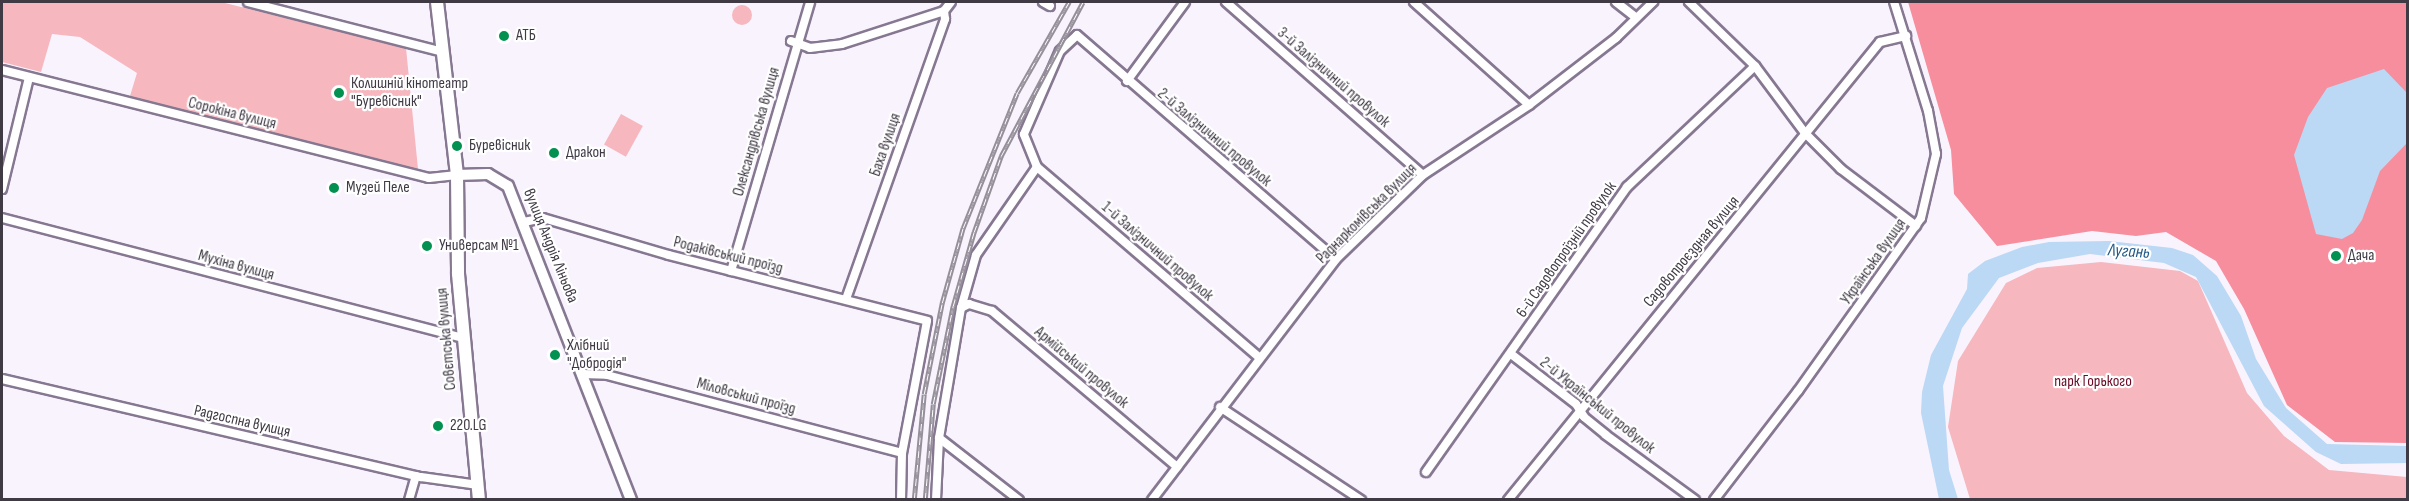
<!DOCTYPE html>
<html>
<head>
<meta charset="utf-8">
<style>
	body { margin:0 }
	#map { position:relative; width:2409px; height:501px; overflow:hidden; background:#f9f3fe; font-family:"Sofia Sans Condensed",sans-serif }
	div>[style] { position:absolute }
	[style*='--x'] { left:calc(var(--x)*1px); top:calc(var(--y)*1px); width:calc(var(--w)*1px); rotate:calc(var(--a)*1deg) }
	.green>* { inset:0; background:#f6b7be; transform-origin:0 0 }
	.round { border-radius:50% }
	.forest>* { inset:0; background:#f78e9d }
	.water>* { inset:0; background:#bbd8f5 }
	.roads { filter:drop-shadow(2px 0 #867891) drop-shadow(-2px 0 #867891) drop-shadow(0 2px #867891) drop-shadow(0 -2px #867891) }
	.street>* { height:8px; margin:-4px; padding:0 4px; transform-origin:4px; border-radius:4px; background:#fff }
	.secondary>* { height:10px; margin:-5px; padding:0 5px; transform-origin:5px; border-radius:5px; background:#fff }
	.primary>* { height:12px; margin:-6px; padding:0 6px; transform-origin:6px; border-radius:6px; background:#fff }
	.rail>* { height:4.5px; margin-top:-2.25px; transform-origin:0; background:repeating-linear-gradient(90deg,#fff 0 7px,#958f9a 0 14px); box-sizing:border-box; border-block:2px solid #958f9a }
	.dots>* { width:16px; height:16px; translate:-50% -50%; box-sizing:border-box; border:3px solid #fff; border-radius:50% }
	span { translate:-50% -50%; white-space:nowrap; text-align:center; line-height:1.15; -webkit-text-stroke:4.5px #fff; paint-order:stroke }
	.poi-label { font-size:16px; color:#403a45 }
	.left { translate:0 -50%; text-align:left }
	.street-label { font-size:16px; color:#403a45 }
	.park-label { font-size:16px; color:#6a0c27 }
	.water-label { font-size:18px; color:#245a88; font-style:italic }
	.frame { position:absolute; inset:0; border:3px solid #403a45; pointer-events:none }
</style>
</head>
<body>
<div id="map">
	<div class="green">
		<i style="clip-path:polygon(2px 2px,221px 2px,406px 48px,418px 169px,130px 96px,137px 73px,80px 37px,52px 34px,41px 72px,2px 62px)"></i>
		<i class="round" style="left:732px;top:5px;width:20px;height:20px"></i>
		<i style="left:621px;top:114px;width:25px;height:35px;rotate:29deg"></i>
		<i style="clip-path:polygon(2101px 262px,2180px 271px,2198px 281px,2247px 393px,2284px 436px,2329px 470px,2407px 477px,2407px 499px,1970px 499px,1948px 427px,1958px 361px,2006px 283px,2037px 268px)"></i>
	</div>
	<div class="forest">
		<i style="clip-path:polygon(1908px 2px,2407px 2px,2407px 443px,2335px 442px,2287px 405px,2244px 309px,2216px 261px,2166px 232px,2136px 236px,2092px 231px,1997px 246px,1954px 194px,1951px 150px)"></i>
	</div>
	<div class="water">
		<i style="clip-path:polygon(2384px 69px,2407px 93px,2407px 143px,2380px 171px,2362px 220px,2353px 233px,2342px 239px,2316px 234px,2294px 155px,2308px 117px,2327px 88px)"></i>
		<i style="clip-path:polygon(2109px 241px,2172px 248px,2193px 255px,2217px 276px,2241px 316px,2256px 359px,2286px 408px,2327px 444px,2407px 446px,2407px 463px,2341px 464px,2316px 452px,2264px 406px,2196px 277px,2164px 263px,2090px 254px,2038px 263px,1999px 278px,1962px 328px,1943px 386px,1949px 470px,1958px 499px,1939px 499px,1921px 413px,1922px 392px,1931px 355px,1967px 289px,1968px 274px,1985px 261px,2022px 247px,2049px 242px)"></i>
	</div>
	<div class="roads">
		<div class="street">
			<i style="--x:248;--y:2;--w:201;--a:14.4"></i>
			<i style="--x:1043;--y:2;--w:8;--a:30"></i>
			<i style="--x:1226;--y:2;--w:262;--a:41.3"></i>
			<i style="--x:1414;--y:2;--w:154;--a:41.8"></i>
			<i style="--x:1616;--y:2;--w:24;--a:38"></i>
			<i style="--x:1689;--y:2;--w:92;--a:44.1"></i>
			<i style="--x:1755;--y:66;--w:84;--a:53.3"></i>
			<i style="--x:1805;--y:133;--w:51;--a:45"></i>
			<i style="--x:1841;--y:169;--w:94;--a:37.2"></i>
			<i style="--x:791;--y:41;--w:20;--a:20"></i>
			<i style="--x:810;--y:48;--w:32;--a:-7"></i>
			<i style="--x:842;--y:44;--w:107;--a:-17.9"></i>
			<i style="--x:2;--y:70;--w:440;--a:14.2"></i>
			<i style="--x:429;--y:178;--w:28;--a:-6"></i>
			<i style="--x:1127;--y:81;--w:98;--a:-53.7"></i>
			<i style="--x:1037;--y:167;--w:292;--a:40.6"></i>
			<i style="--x:2;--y:189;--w:115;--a:-76.4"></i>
			<i style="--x:2;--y:218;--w:476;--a:14.6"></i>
			<i style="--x:524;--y:222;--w:19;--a:-12"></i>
			<i style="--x:543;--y:218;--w:131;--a:16.4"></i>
			<i style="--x:669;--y:255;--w:266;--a:14.3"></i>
			<i style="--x:927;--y:321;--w:134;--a:100.7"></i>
			<i style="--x:902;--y:453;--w:47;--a:91.2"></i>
			<i style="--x:731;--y:271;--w:280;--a:-73.6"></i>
			<i style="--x:846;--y:299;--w:297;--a:-70.5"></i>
			<i style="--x:945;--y:19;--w:8;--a:-97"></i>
			<i style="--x:944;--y:11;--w:11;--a:-52"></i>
			<i style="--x:961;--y:308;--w:9;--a:-27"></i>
			<i style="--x:969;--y:304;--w:24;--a:17"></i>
			<i style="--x:992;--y:311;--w:242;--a:40.1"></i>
			<i style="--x:1511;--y:354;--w:82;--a:37.6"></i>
			<i style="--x:1576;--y:404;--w:15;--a:58"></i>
			<i style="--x:1584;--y:417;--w:28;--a:39"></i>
			<i style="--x:1606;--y:435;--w:110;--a:36.1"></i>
			<i style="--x:582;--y:374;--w:25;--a:2"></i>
			<i style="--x:607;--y:375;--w:305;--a:14.8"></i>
			<i style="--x:2;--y:379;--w:430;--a:13.2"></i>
			<i style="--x:421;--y:477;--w:58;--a:8"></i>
			<i style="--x:1220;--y:407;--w:169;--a:33.4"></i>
			<i style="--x:939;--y:438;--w:101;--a:37.8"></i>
			<i style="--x:1426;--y:472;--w:349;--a:-54.8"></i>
			<i style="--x:1627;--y:187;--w:176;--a:-43.4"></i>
			<i style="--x:409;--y:500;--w:25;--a:-74"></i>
			<i style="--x:936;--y:500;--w:62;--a:-87.2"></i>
			<i style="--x:939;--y:438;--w:132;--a:-80.4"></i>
			<i style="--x:961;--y:308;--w:55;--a:-74.2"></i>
			<i style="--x:976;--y:255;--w:107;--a:-55.3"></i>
			<i style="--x:1037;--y:167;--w:35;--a:-112"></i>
			<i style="--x:1024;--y:134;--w:90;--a:-66.6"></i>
			<i style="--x:1060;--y:51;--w:23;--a:-43"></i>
			<i style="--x:1077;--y:35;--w:342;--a:40.9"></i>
			<i style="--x:1152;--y:500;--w:303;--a:-52.6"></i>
			<i style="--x:1336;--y:259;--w:121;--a:-44"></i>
			<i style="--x:1423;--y:175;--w:127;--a:-33.4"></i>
			<i style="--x:1529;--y:105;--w:110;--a:-37.6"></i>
			<i style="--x:1616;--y:38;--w:52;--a:-44.2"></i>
			<i style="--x:1508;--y:500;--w:590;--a:-50.92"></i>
			<i style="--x:1880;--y:42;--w:27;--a:-13"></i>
			<i style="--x:1714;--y:500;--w:138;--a:-52.4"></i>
			<i style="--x:1798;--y:391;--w:212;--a:-54.6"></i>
			<i style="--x:1921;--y:218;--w:66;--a:-76.8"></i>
			<i style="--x:1936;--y:154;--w:44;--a:-100.5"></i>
			<i style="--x:1928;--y:111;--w:114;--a:-107.3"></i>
		</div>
		<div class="secondary">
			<i style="--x:457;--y:175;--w:31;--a:-2"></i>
			<i style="--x:488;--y:174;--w:23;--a:31"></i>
			<i style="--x:508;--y:186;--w:337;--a:68.6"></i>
		</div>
		<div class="primary">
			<i style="--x:437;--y:2;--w:174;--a:83.4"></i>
			<i style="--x:457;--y:175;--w:99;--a:89.4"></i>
			<i style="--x:458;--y:274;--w:227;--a:84.7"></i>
		</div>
	</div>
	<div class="rail">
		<i style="--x:914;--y:500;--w:106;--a:-84.6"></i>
		<i style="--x:924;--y:394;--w:93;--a:-78.8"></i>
		<i style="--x:942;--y:303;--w:78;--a:-74.4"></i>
		<i style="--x:963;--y:228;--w:145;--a:-68.2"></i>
		<i style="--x:1017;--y:93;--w:105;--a:-60.3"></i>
		<i style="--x:925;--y:500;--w:96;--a:-85.2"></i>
		<i style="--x:933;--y:404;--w:100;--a:-78.5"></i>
		<i style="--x:953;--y:306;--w:77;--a:-74.2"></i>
		<i style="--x:974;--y:232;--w:81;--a:-70.4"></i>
		<i style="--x:1001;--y:156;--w:174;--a:-62"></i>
	</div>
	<div class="dots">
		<i style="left:504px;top:36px;background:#029150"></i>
		<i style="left:339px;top:93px;background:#029150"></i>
		<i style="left:457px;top:146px;background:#029150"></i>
		<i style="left:554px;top:153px;background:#029150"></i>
		<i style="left:334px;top:188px;background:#029150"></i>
		<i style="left:427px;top:246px;background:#029150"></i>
		<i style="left:2336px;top:256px;background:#029150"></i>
		<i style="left:555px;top:355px;background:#029150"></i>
		<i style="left:438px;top:426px;background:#029150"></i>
	</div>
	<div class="poi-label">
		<span class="left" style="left:516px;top:36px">АТБ</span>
		<span class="left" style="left:351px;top:93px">Колишній кінотеатр<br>"Буревісник"</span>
		<span class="left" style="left:469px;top:146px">Буревісник</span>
		<span class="left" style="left:566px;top:153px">Дракон</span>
		<span class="left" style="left:346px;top:188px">Музей Пеле</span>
		<span class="left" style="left:439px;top:246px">Универсам №1</span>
		<span class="left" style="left:2348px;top:256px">Дача</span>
		<span class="left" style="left:567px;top:355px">Хлібний<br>"Добродія"</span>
		<span class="left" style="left:450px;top:426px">220.LG</span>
	</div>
	<div class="street-label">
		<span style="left:1333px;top:78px;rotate:41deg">3-й Залізничний провулок</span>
		<span style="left:232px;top:114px;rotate:14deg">Сорокіна вулиця</span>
		<span style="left:757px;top:132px;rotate:-74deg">Олександрівська вулиця</span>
		<span style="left:1214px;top:138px;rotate:40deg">2-й Залізничний провулок</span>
		<span style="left:886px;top:145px;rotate:-71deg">Баха вулиця</span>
		<span style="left:1367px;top:214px;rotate:-45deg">Раднаркомівська вулиця</span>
		<span style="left:550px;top:246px;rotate:68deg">вулиця Андрія Ліньова</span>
		<span style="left:1567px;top:250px;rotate:-55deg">6-й Садовопроїзній провулок</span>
		<span style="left:1157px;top:252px;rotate:41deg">1-й Залізничний провулок</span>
		<span style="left:1692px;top:252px;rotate:-50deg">Садовопроєздная вулиця</span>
		<span style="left:728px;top:256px;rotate:14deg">Родаківський проїзд</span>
		<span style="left:1874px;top:262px;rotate:-55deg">Українська вулиця</span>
		<span style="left:236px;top:266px;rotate:15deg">Мухіна вулиця</span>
		<span style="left:447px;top:339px;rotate:-95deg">Совєтська вулиця</span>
		<span style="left:1081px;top:368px;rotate:40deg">Армійський провулок</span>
		<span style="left:746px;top:397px;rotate:15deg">Міловський проїзд</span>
		<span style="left:1597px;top:406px;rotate:39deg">2-й Український провулок</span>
		<span style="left:242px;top:422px;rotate:13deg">Радгоспна вулиця</span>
	</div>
	<div class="park-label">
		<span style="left:2093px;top:382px">парк Горького</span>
	</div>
	<div class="water-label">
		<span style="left:2129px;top:252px;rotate:4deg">Лугань</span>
	</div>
	<div class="frame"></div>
</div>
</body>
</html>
